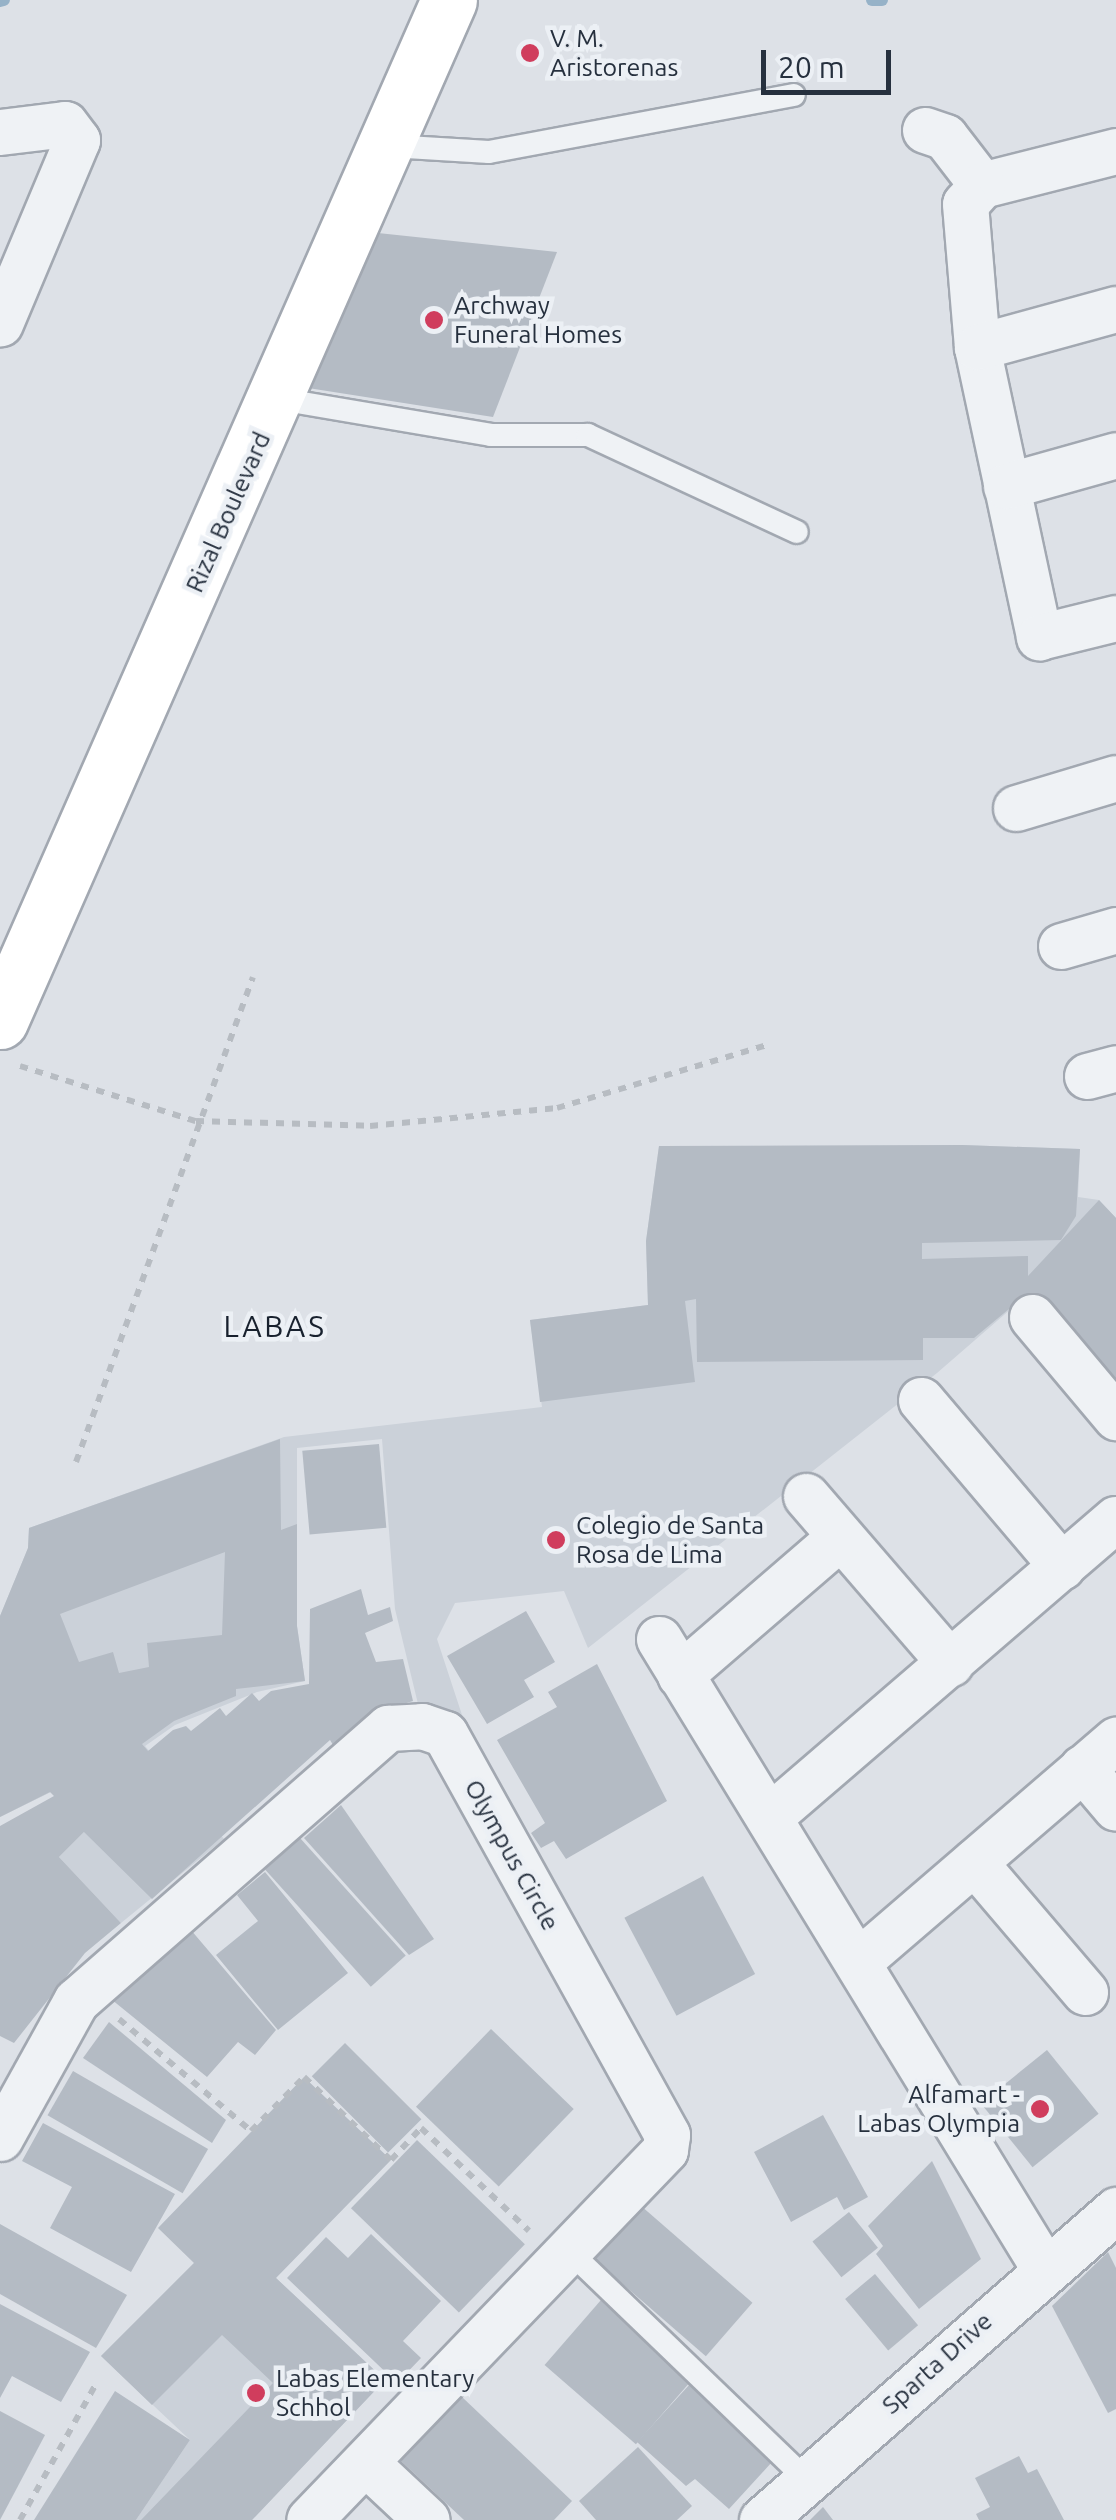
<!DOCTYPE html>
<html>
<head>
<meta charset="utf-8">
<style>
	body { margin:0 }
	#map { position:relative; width:1116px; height:2520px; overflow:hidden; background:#dde1e7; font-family:Ubuntu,sans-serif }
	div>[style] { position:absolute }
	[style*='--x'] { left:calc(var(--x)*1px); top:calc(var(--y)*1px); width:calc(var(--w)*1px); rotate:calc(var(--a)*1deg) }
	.built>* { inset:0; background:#cbd1d9 }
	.stream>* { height:12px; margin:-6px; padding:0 6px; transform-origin:6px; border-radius:6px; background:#96b2c8 }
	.building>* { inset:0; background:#b4bbc4; transform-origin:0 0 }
	.path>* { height:6px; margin-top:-3px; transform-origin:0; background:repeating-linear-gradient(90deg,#b7bcc2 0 8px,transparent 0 16px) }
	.roads { filter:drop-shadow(2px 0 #a2a8b1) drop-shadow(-2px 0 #a2a8b1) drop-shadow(0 2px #a2a8b1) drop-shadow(0 -2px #a2a8b1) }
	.service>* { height:22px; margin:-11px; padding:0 11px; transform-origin:11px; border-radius:11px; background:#eff2f5 }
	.minor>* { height:45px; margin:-22.5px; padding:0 22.5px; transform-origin:22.5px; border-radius:22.5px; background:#eff2f5 }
	.secondary>* { height:55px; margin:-27.5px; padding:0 27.5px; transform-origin:27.5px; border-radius:27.5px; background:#fff }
	.dots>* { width:28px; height:28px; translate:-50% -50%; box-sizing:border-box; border:5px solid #ecf0f5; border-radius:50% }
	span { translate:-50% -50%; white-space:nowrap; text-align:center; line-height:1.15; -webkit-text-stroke:9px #ecf0f5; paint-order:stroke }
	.poi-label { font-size:25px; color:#26303e }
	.left { translate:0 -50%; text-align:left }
	.right { translate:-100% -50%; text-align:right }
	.street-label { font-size:25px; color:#26303e }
	.quarter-label { font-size:30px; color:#18212e; letter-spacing:2.5px }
	.scale { position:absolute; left:761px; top:50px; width:130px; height:45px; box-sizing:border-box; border:5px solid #26303e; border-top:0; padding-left:12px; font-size:30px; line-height:35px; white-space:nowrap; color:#26303e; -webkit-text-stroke:8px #ecf0f5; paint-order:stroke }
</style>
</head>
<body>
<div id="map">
	<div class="built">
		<i style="clip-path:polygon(962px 1145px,1080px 1149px,1078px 1197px,1099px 1200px,1116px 1218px,937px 1373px,588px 1648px,564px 1591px,455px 1603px,437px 1639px,462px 1715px,418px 1704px,395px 1609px,382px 1439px,297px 1448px,297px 1626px,305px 1681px,257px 1692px,175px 1725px,145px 1746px,224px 1839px,121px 1923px,59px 1857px,84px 1832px,51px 1792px,0 1817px,0 1616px,28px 1548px,29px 1528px,284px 1437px,542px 1407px,530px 1320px,648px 1305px,646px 1241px,659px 1146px)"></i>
		<i style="clip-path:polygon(194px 2263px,244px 2311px,276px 2278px,385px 2380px,252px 2520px,136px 2520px,190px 2440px,101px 2356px)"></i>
	</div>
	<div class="stream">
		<i style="--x:872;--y:0;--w:10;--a:0"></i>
		<i style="--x:0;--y:1;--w:4;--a:-14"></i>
	</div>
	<div class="building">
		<i style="clip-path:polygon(378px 233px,557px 252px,493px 417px,308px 388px)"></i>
		<i style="clip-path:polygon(962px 1145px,1080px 1149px,1076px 1216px,1061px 1240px,922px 1243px,922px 1259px,1028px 1256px,1028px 1276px,1099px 1200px,1116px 1218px,1116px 1405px,1026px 1295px,974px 1338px,923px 1338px,923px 1360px,697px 1362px,696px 1299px,685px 1301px,695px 1382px,540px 1402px,530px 1320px,648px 1305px,646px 1241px,659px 1146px)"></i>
		<i style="clip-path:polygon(evenodd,280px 1439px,281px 1530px,297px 1524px,297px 1626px,305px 1681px,236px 1689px,236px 1696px,174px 1721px,142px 1744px,148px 1751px,173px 1730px,186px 1726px,191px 1731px,220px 1708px,226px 1716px,252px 1693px,259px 1701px,271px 1691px,309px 1684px,310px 1609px,361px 1589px,368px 1615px,390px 1607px,393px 1621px,365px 1633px,376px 1662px,403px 1659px,413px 1701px,377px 1712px,333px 1745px,330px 1740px,152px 1899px,84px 1832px,59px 1857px,121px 1923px,85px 1953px,14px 2043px,0 2036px,0 1826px,54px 1796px,50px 1792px,0 1817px,0 1616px,28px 1548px,29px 1528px,280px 1439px,225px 1552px,222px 1635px,147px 1643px,149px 1667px,119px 1673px,113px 1652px,79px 1662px,60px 1614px,225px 1552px)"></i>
		<i style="left:379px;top:1444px;width:84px;height:77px;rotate:85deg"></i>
		<i style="clip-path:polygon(526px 1611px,555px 1662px,524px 1680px,534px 1697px,487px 1724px,447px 1656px)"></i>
		<i style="clip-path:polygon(597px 1664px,667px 1801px,566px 1859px,554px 1841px,541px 1848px,531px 1833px,545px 1823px,497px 1740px,557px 1707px,548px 1692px)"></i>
		<i style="clip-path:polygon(341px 1805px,434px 1939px,409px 1955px,304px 1838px)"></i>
		<i style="left:300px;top:1838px;width:158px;height:47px;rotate:48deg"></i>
		<i style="clip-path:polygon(265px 1872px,348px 1973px,278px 2030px,216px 1955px,258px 1921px,237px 1895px)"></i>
		<i style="left:703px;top:1876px;width:111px;height:89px;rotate:62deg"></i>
		<i style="clip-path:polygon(185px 1923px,276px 2030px,255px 2055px,238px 2042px,207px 2077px,106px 1995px)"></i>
		<i style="clip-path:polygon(109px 2022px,226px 2120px,212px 2143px,83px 2058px)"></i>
		<i style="left:491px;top:2029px;width:115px;height:108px;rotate:44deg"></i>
		<i style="left:345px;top:2043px;width:108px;height:47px;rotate:45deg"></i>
		<i style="left:1047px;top:2050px;width:82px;height:85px;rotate:51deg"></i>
		<i style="left:73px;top:2071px;width:156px;height:51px;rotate:30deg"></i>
		<i style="clip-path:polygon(304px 2077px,391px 2160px,276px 2278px,385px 2380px,252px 2520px,141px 2520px,273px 2383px,222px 2335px,152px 2405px,101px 2356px,194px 2263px,158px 2228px)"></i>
		<i style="clip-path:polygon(823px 2115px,868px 2197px,844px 2210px,837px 2197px,791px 2222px,754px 2152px)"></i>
		<i style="clip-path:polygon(43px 2123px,175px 2194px,131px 2272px,50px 2228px,72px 2187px,22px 2161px)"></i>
		<i style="left:417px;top:2140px;width:150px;height:95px;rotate:44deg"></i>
		<i style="clip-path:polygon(932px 2161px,981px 2259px,919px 2309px,876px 2254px,883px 2246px,868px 2226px)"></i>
		<i style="left:640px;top:2205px;width:149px;height:71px;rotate:41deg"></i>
		<i style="left:849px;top:2212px;width:46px;height:47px;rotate:51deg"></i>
		<i style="clip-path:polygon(0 2224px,127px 2295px,96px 2348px,0 2294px)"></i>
		<i style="clip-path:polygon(371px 2234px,441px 2301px,403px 2341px,421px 2358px,397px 2383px,287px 2278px,326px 2237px,348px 2258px)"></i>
		<i style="clip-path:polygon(1108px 2252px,1116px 2268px,1116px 2409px,1108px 2413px,1052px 2306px)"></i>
		<i style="left:875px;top:2274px;width:67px;height:39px;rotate:50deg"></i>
		<i style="left:601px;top:2300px;width:121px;height:86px;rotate:41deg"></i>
		<i style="clip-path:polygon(0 2304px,90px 2352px,61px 2402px,12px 2376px,0 2398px)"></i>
		<i style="clip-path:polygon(690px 2384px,772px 2462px,729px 2509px,695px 2479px,686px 2486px,637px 2442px)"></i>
		<i style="clip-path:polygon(115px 2391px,190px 2440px,136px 2520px,34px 2520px)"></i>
		<i style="clip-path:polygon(462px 2397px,572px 2501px,554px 2520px,464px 2520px,401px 2461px)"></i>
		<i style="clip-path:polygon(0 2411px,45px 2435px,0 2520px)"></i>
		<i style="clip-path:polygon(638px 2447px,692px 2506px,677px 2520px,596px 2520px,579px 2501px)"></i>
		<i style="clip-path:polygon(1019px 2456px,1028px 2473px,1037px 2469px,1064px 2520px,979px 2520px,976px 2514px,990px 2507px,975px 2478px)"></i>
		<i style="clip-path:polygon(823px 2507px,833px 2520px,810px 2520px)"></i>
	</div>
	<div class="path">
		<i style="--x:20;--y:1066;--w:184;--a:17.4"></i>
		<i style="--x:196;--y:1121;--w:174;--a:1.6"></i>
		<i style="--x:370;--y:1126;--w:188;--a:-5.5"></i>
		<i style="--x:557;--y:1108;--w:222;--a:-16.7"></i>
		<i style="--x:76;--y:1462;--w:516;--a:-69.95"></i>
		<i style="--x:119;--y:2019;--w:173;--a:40.3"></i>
		<i style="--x:251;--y:2131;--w:76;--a:-45.5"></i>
		<i style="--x:304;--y:2077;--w:120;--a:43.7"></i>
		<i style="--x:391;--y:2160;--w:44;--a:-46.8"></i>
		<i style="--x:421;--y:2128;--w:149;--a:43.6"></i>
		<i style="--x:20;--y:2520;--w:158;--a:-60.8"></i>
	</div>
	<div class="roads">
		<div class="service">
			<i style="--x:390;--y:146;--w:99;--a:3.5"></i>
			<i style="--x:489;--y:152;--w:310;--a:-10.6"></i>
			<i style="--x:279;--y:399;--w:215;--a:9.6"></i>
			<i style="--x:491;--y:435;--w:97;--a:0"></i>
			<i style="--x:588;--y:435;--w:230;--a:24.9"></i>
			<i style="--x:567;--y:2249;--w:332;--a:43.9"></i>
		</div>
		<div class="minor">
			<i style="--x:925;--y:130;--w:21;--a:19"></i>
			<i style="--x:945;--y:137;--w:61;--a:52.4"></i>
			<i style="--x:0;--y:132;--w:65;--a:-7"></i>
			<i style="--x:65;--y:124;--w:20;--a:53"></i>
			<i style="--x:77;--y:140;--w:199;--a:112.8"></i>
			<i style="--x:1116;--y:151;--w:138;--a:165.8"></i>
			<i style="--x:982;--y:185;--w:25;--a:132"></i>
			<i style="--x:965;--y:204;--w:144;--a:85.2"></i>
			<i style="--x:977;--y:347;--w:297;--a:77.9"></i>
			<i style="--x:1039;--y:637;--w:79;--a:-13.9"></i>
			<i style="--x:977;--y:347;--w:144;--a:-15.3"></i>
			<i style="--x:1006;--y:486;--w:114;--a:-15.7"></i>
			<i style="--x:1016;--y:808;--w:104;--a:-16.7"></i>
			<i style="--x:1061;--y:946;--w:57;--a:-16.2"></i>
			<i style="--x:1087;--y:1076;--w:30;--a:-15"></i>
			<i style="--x:1032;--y:1317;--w:131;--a:50"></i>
			<i style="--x:921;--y:1400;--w:218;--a:49.7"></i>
			<i style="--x:806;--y:1496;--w:221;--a:49.2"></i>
			<i style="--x:659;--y:1639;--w:737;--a:58.53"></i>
			<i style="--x:680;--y:1675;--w:211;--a:-40.8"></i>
			<i style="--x:1082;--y:1768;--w:52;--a:49.6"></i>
			<i style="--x:769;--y:1817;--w:457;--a:-40.7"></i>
			<i style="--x:974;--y:1862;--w:171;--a:49.5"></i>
			<i style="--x:860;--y:1960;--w:338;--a:-40.7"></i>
			<i style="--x:0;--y:2138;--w:157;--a:-61"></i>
			<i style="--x:76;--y:2001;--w:415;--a:-41.2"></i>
			<i style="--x:388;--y:1728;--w:34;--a:-3"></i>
			<i style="--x:422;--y:1726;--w:24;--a:19"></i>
			<i style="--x:445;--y:1734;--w:458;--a:61"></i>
			<i style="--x:667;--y:2135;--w:15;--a:98"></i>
			<i style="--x:665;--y:2150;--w:513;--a:133.9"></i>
			<i style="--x:366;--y:2463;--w:83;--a:43.1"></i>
			<i style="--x:762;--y:2520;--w:471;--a:-41.2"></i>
		</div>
		<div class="secondary">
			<i style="--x:0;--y:1021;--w:1115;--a:-66.26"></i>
		</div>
	</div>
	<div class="dots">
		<i style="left:530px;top:53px;background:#d03d5d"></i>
		<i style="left:434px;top:320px;background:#d03d5d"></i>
		<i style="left:556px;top:1540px;background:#d03d5d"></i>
		<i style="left:1040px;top:2109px;background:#d03d5d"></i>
		<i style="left:256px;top:2393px;background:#d03d5d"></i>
	</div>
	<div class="poi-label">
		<span class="left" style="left:550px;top:53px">V. M.<br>Aristorenas</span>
		<span class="left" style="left:454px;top:320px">Archway<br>Funeral Homes</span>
		<span class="left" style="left:576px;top:1540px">Colegio de Santa<br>Rosa de Lima</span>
		<span class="right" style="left:1020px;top:2109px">Alfamart -<br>Labas Olympia</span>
		<span class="left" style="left:276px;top:2393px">Labas Elementary<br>Schhol</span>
	</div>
	<div class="street-label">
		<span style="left:228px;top:512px;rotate:-66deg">Rizal Boulevard</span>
		<span style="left:512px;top:1855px;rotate:61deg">Olympus Circle</span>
		<span style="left:937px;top:2363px;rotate:-42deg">Sparta Drive</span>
	</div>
	<div class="quarter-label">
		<span style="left:275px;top:1326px">LABAS</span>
	</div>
	<div class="scale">20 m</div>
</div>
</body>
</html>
